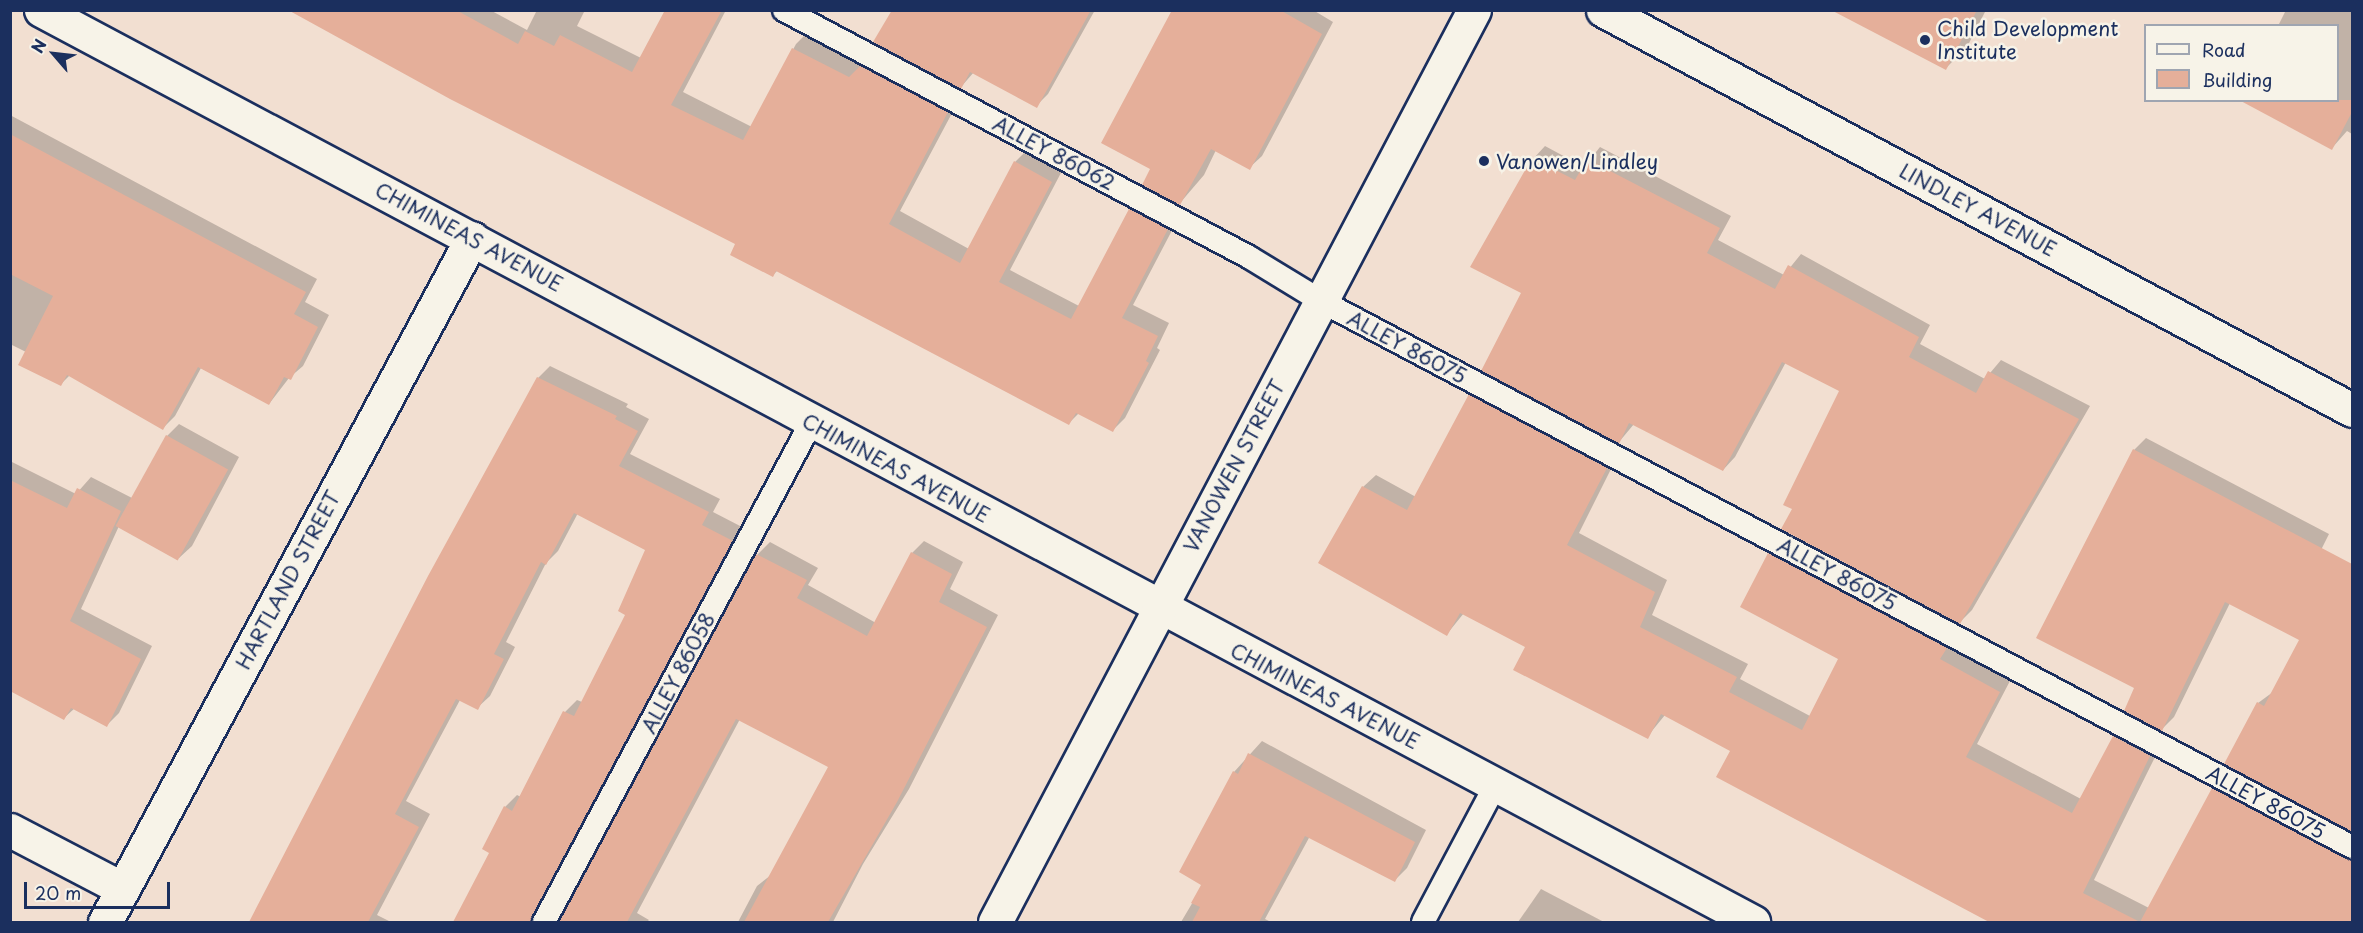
<!DOCTYPE html>
<html>
<head>
<meta charset="utf-8">
<style>
	body { margin:0 }
	#map { position:relative; width:2363px; height:933px; overflow:hidden; background:#f2dfd1; font-family:"Playpen Sans",sans-serif }
	div>[style] { position:absolute }
	[style*='--x'] { left:calc(var(--x)*1px); top:calc(var(--y)*1px); width:calc(var(--w)*1px); rotate:calc(var(--a)*1deg) }
	.shadow>* { inset:0; background:#0003 }
	.building>* { inset:0; background:#e5af9a; transform-origin:0 0 }
	.roads { filter:drop-shadow(2px 0 #1b2f5e) drop-shadow(-2px 0 #1b2f5e) drop-shadow(0 2px #1b2f5e) drop-shadow(0 -2px #1b2f5e) }
	.service>* { height:22px; margin:-11px; padding:0 11px; transform-origin:11px; border-radius:11px; background:#f7f3e8 }
	.minor>* { height:33px; margin:-16.5px; padding:0 16.5px; transform-origin:16.5px; border-radius:16.5px; background:#f7f3e8 }
	.secondary>* { height:33px; margin:-16.5px; padding:0 16.5px; transform-origin:16.5px; border-radius:16.5px; background:#f7f3e8 }
	.dots>* { width:16px; height:16px; translate:-50% -50%; box-sizing:border-box; border:3px solid #f7f3e8; border-radius:50% }
	span { translate:-50% -50%; white-space:nowrap; text-align:center; line-height:1.15; -webkit-text-stroke:5px #f7f3e8; paint-order:stroke }
	.poi-label { font-size:20px; color:#1b2f5e }
	.left { translate:0 -50%; text-align:left }
	.street-label { font-size:20px; color:#1b2f5e }
	.frame { position:absolute; inset:0; border:12px solid #1b2f5e; pointer-events:none }
	.legend { position:absolute; left:2144px; top:24px; width:195px; height:78px; box-sizing:border-box; background:#f7f3e8; border:2px solid #9fa5b1; margin:0; padding:8px 10px; list-style:none; font-size:18px; color:#1b2f5e }
	.legend li { display:flex; align-items:center; gap:12px; height:30px }
	.legend b { width:30px; border:2px solid #9fa5b1 }
	.north { position:absolute; left:24px; top:24px; width:60px; height:60px; -webkit-text-stroke:4px #f7f3e8; paint-order:stroke; rotate:298deg; font-size:16px; font-weight:700; line-height:24px; text-align:center; color:#1b2f5e }
	.north::after { content:''; display:block; margin:auto; width:21px; height:27px; background:#1b2f5e; clip-path:polygon(50% 0,100% 100%,50% 72%,0 100%) }
	.scale { position:absolute; left:24px; top:882px; width:146px; height:27px; box-sizing:border-box; border:3px solid #1b2f5e; border-top:0; padding-left:8px; font-size:18px; line-height:21px; white-space:nowrap; color:#1b2f5e; -webkit-text-stroke:4px #f7f3e8; paint-order:stroke }
</style>
</head>
<body>
<div id="map">
	<div class="shadow">
		<i style="clip-path:polygon(291px 10px,490px 10px,527px 30px,537px 10px,585px 10px,577px 26px,641px 58px,667px 10px,726px 10px,683px 92px,752px 127px,796px 44px,808px 32px,959px 100px,900px 211px,969px 249px,1015px 162px,1027px 150px,1063px 169px,1010px 270px,1079px 306px,1131px 210px,1143px 197px,1179px 217px,1133px 305px,1169px 323px,1157px 348px,1160px 350px,1125px 418px,1113px 430px,1079px 413px,1069px 423px,778px 270px,773px 275px,737px 244px)"></i>
		<i style="clip-path:polygon(893px 10px,1095px 10px,1048px 94px,1036px 106px,974px 72px,961px 87px)"></i>
		<i style="clip-path:polygon(1173px 10px,1313px 10px,1333px 22px,1262px 156px,1249px 168px,1216px 150px,1204px 175px,1180px 203px,1152px 169px)"></i>
		<i style="clip-path:polygon(1835px 10px,1986px 10px,1967px 47px,1946px 68px)"></i>
		<i style="clip-path:polygon(2286px 10px,2352px 10px,2352px 134px,2347px 131px,2332px 148px,2338px 100px,2338px 26px,2278px 26px)"></i>
		<i style="clip-path:polygon(10px 115px,317px 279px,305px 302px,329px 315px,303px 366px,289px 378px,269px 404px,201px 368px,175px 416px,163px 428px,70px 375px,61px 384px,26px 352px,10px 344px)"></i>
		<i style="clip-path:polygon(1545px 146px,1584px 167px,1600px 147px,1731px 216px,1718px 240px,1784px 275px,1801px 254px,1930px 325px,1920px 344px,1985px 379px,2001px 360px,2090px 406px,1972px 610px,1960px 622px,1794px 509px,1841px 390px,1786px 362px,1735px 457px,1723px 470px,1634px 424px,1619px 442px,1523px 292px,1533px 159px)"></i>
		<i style="clip-path:polygon(550px 366px,628px 404px,626px 407px,649px 419px,630px 454px,720px 499px,713px 512px,744px 528px,552px 922px,454px 922px,491px 853px,505px 807px,517px 795px,521px 797px,565px 712px,577px 700px,582px 702px,627px 615px,647px 550px,578px 513px,558px 551px,546px 563px,506px 642px,515px 647px,490px 696px,477px 708px,460px 700px,406px 801px,430px 814px,377px 915px,391px 922px,250px 922px,430px 577px,538px 378px)"></i>
		<i style="clip-path:polygon(1482px 383px,1618px 455px,1579px 533px,1667px 580px,1652px 615px,1748px 664px,1740px 679px,1810px 716px,1840px 658px,1770px 554px,1782px 542px,2011px 679px,1977px 744px,2081px 799px,2114px 737px,2126px 724px,2162px 743px,2094px 880px,2149px 908px,2213px 789px,2225px 777px,2352px 844px,2352px 922px,1994px 922px,1718px 777px,1732px 750px,1665px 715px,1647px 737px,1527px 647px,1464px 613px,1447px 634px,1363px 487px,1376px 475px,1416px 497px,1470px 395px)"></i>
		<i style="clip-path:polygon(179px 424px,239px 457px,192px 546px,179px 558px,119px 526px,81px 609px,152px 646px,119px 713px,107px 725px,75px 708px,64px 718px,10px 690px,10px 461px,76px 494px,91px 477px,134px 499px,167px 436px)"></i>
		<i style="clip-path:polygon(2146px 438px,2329px 534px,2318px 556px,2352px 574px,2352px 830px,2226px 764px,2258px 703px,2273px 692px,2301px 639px,2230px 603px,2174px 717px,2162px 729px,2135px 687px,2134px 450px)"></i>
		<i style="clip-path:polygon(924px 541px,963px 562px,950px 589px,998px 615px,909px 789px,863px 864px,833px 922px,738px 922px,757px 886px,771px 875px,830px 766px,740px 719px,637px 913px,649px 920px,647px 922px,561px 922px,758px 554px,770px 542px,818px 568px,808px 585px,876px 623px,912px 553px)"></i>
		<i style="clip-path:polygon(1262px 741px,1426px 830px,1407px 868px,1395px 880px,1310px 836px,1265px 919px,1271px 922px,1181px 922px,1203px 885px,1234px 772px)"></i>
		<i style="clip-path:polygon(1541px 889px,1604px 922px,1518px 922px)"></i>
	</div>
	<div class="building">
		<i style="clip-path:polygon(288px 10px,456px 10px,518px 44px,525px 31px,554px 46px,560px 35px,632px 72px,665px 10px,722px 10px,671px 105px,743px 140px,792px 48px,849px 77px,860px 66px,948px 112px,889px 224px,960px 263px,1014px 161px,1052px 182px,999px 282px,1071px 319px,1129px 209px,1168px 229px,1122px 318px,1158px 336px,1146px 361px,1149px 363px,1113px 432px,1076px 413px,1069px 425px,776px 271px,773px 277px,730px 255px,735px 244px,450px 99px)"></i>
		<i style="clip-path:polygon(892px 10px,1091px 10px,1037px 108px,970px 72px,961px 89px,873px 42px)"></i>
		<i style="clip-path:polygon(1172px 10px,1280px 10px,1322px 34px,1250px 170px,1211px 149px,1180px 205px,1142px 185px,1150px 169px,1101px 143px)"></i>
		<i style="clip-path:polygon(1831px 10px,1977px 10px,1946px 70px)"></i>
		<i style="clip-path:polygon(2239px 100px,2352px 100px,2352px 112px,2332px 150px)"></i>
		<i style="clip-path:polygon(10px 134px,306px 292px,294px 314px,318px 327px,291px 380px,284px 377px,269px 405px,198px 367px,163px 430px,67px 375px,61px 386px,18px 365px,53px 296px,10px 274px)"></i>
		<i style="clip-path:polygon(1532px 158px,1575px 180px,1587px 159px,1720px 228px,1707px 253px,1775px 289px,1788px 265px,1919px 337px,1909px 357px,1976px 393px,1988px 371px,2079px 419px,1960px 624px,1781px 529px,1792px 509px,1783px 505px,1839px 391px,1782px 362px,1723px 471px,1629px 423px,1619px 444px,1481px 371px,1521px 293px,1470px 267px)"></i>
		<i style="clip-path:polygon(537px 377px,617px 416px,615px 419px,638px 431px,619px 466px,709px 512px,702px 525px,733px 541px,531px 922px,453px 922px,489px 853px,482px 849px,504px 806px,512px 811px,563px 711px,574px 716px,625px 615px,618px 611px,645px 550px,574px 513px,546px 565px,541px 562px,494px 654px,504px 659px,478px 710px,456px 699px,395px 814px,419px 827px,368px 922px,249px 922px,428px 576px)"></i>
		<i style="clip-path:polygon(1469px 394px,1607px 468px,1567px 545px,1655px 592px,1640px 627px,1737px 677px,1729px 692px,1802px 730px,1838px 659px,1740px 607px,1768px 553px,1947px 648px,1940px 659px,2000px 692px,1966px 757px,2072px 813px,2113px 736px,2150px 756px,2083px 893px,2140px 922px,2212px 788px,2352px 860px,2352px 922px,1989px 922px,1716px 777px,1730px 751px,1661px 714px,1648px 739px,1513px 670px,1525px 647px,1460px 613px,1447px 636px,1318px 563px,1362px 486px,1407px 510px)"></i>
		<i style="left:166px;top:435px;width:71px;height:104px;rotate:29deg"></i>
		<i style="clip-path:polygon(2133px 449px,2352px 564px,2352px 832px,2224px 764px,2257px 702px,2264px 706px,2299px 640px,2225px 602px,2162px 731px,2124px 711px,2134px 688px,2036px 638px)"></i>
		<i style="clip-path:polygon(10px 480px,67px 508px,77px 488px,121px 511px,70px 621px,141px 659px,107px 727px,71px 708px,64px 720px,10px 691px)"></i>
		<i style="clip-path:polygon(911px 552px,952px 574px,939px 602px,987px 627px,897px 802px,828px 922px,744px 922px,828px 767px,736px 719px,627px 922px,559px 922px,756px 554px,807px 580px,797px 598px,867px 636px)"></i>
		<i style="clip-path:polygon(1248px 753px,1415px 842px,1395px 882px,1305px 836px,1259px 922px,1192px 922px,1200px 907px,1191px 903px,1201px 885px,1179px 872px,1233px 771px,1238px 774px)"></i>
	</div>
	<div class="roads">
		<div class="service">
			<i style="--x:784;--y:10;--w:527;--a:27.98"></i>
			<i style="--x:1249;--y:257;--w:84;--a:31.4"></i>
			<i style="--x:1321;--y:301;--w:1167;--a:27.9"></i>
			<i style="--x:544;--y:922;--w:566;--a:-61.85"></i>
			<i style="--x:1423;--y:922;--w:156;--a:-62.1"></i>
		</div>
		<div class="minor">
			<i style="--x:41;--y:10;--w:1940;--a:28.04"></i>
			<i style="--x:10;--y:830;--w:127;--a:27.6"></i>
			<i style="--x:105;--y:922;--w:776;--a:-61.78"></i>
		</div>
		<div class="secondary">
			<i style="--x:1603;--y:10;--w:849;--a:28.1"></i>
			<i style="--x:995;--y:922;--w:1030;--a:-62.29"></i>
		</div>
	</div>
	<div class="dots">
		<i style="left:1925px;top:40px;background:#1b2f5e"></i>
		<i style="left:1484px;top:161px;background:#1b2f5e"></i>
	</div>
	<div class="poi-label">
		<span class="left" style="left:1937px;top:40px">Child Development<br>Institute</span>
		<span class="left" style="left:1496px;top:161px">Vanowen/Lindley</span>
	</div>
	<div class="street-label">
		<span style="left:1054px;top:153px;rotate:28deg">ALLEY 86062</span>
		<span style="left:1978px;top:210px;rotate:28deg">LINDLEY AVENUE</span>
		<span style="left:469px;top:237px;rotate:28deg">CHIMINEAS AVENUE</span>
		<span style="left:1407px;top:347px;rotate:28deg">ALLEY 86075</span>
		<span style="left:1234px;top:466px;rotate:-62deg">VANOWEN STREET</span>
		<span style="left:896px;top:468px;rotate:28deg">CHIMINEAS AVENUE</span>
		<span style="left:1837px;top:574px;rotate:28deg">ALLEY 86075</span>
		<span style="left:288px;top:580px;rotate:-62deg">HARTLAND STREET</span>
		<span style="left:678px;top:673px;rotate:-62deg">ALLEY 86058</span>
		<span style="left:1325px;top:696px;rotate:27deg">CHIMINEAS AVENUE</span>
		<span style="left:2266px;top:802px;rotate:28deg">ALLEY 86075</span>
	</div>
	<div class="frame"></div>
	<ul class="legend">
	<li><b style="height:8px;background:#f7f3e8"></b>Road</li>
	<li><b style="height:16px;background:#e5af9a"></b>Building</li>
	</ul>
	<div class="north">N</div>
	<div class="scale">20 m</div>
</div>
</body>
</html>
